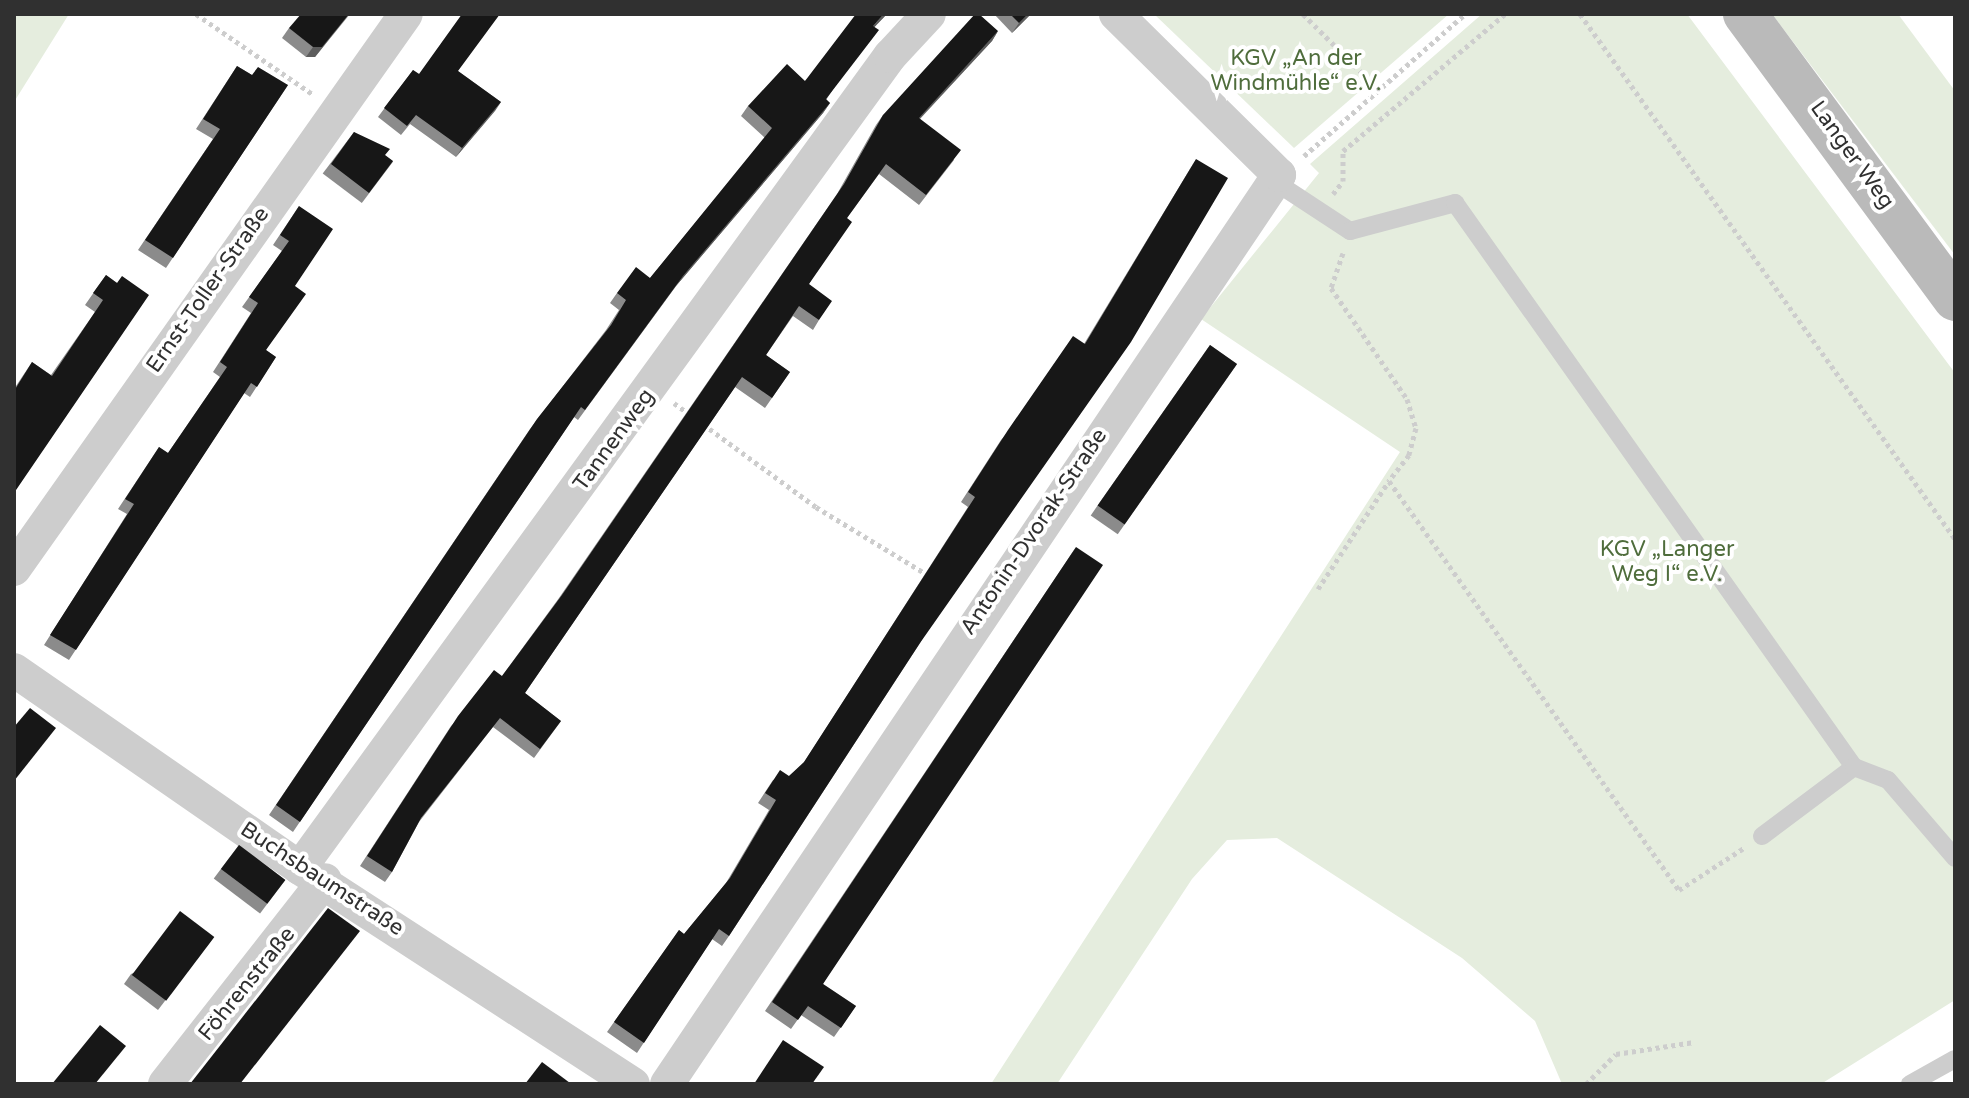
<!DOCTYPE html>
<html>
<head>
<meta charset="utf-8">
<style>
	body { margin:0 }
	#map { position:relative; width:1969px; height:1098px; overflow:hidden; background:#fff; font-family:"Varela Round",sans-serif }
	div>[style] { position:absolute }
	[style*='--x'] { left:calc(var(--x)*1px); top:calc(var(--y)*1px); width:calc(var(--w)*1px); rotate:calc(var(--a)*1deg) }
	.green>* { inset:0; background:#e5edde }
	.path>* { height:5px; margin-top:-2.5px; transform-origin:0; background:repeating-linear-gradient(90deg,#cdcdcd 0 4px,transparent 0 8px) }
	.lane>* { height:18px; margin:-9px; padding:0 9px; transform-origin:9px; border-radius:9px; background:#cdcdcd }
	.street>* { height:34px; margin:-17px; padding:0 17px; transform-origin:17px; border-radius:17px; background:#cdcdcd }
	.secondary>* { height:44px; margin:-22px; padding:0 22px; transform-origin:22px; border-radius:22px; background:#bababa }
	.wall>* { inset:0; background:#8b8b8b; transform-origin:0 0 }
	.shaded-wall>* { inset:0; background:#5d5d5d }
	.building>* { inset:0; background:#171717; transform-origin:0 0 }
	span { translate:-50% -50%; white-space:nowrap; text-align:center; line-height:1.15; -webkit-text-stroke:8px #fff; paint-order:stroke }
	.park-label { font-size:22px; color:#4f6d3c }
	.street-label { font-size:22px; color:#303030 }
	.frame { position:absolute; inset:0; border:16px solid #303030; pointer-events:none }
</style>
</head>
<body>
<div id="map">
	<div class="green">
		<i style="clip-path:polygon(14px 14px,69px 14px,14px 102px)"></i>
		<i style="clip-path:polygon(1154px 14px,1449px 14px,1294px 148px)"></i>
		<i style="clip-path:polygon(1482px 14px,1687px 14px,1955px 373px,1955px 1000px,1821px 1084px,1562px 1084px,1535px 1021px,1462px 958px,1277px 838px,1227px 840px,1192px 879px,1057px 1084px,991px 1084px,1400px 452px,1201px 319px,1319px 173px,1310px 164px)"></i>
		<i style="clip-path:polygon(1772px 14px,1898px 14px,1955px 91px,1955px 255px)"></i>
	</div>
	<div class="path">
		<i style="--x:196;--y:14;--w:143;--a:34.5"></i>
		<i style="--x:1303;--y:14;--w:109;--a:45"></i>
		<i style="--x:1580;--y:14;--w:645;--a:54.46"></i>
		<i style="--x:1304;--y:156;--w:215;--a:-41.4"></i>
		<i style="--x:1333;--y:194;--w:16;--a:-52"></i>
		<i style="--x:1343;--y:181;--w:30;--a:-90"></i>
		<i style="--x:1343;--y:151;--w:212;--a:-40.2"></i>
		<i style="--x:1343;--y:253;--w:37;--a:109"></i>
		<i style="--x:1331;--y:288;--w:135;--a:55.6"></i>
		<i style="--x:1407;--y:399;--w:30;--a:73"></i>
		<i style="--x:1416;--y:428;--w:28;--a:105"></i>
		<i style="--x:1409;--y:455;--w:33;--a:128"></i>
		<i style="--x:1389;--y:481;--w:501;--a:54.66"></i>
		<i style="--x:1679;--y:890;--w:77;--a:-32.9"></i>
		<i style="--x:674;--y:403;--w:22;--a:36"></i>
		<i style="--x:703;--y:424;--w:140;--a:36.3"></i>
		<i style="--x:816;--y:507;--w:135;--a:31.3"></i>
		<i style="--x:1318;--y:589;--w:129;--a:-56.7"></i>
		<i style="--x:1586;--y:1084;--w:42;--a:-45"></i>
		<i style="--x:1616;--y:1054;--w:79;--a:-8.7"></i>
	</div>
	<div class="lane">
		<i style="--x:1274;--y:181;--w:91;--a:33.3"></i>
		<i style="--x:1350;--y:231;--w:109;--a:-14.9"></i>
		<i style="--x:1455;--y:203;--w:691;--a:54.72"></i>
		<i style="--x:1854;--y:767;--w:115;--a:143.1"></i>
		<i style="--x:1854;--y:767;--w:36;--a:21"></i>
		<i style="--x:1888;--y:780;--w:103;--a:49.3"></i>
		<i style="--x:1910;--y:1084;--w:51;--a:-29.1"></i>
	</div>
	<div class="street">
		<i style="--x:14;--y:569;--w:679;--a:-54.77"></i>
		<i style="--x:14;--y:670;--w:348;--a:34.7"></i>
		<i style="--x:300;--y:868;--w:397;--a:33"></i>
		<i style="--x:300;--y:868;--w:1004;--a:-54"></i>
		<i style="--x:890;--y:56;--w:57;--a:-47.1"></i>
		<i style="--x:165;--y:1084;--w:259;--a:-51.9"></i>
		<i style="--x:667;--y:1084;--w:1096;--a:-56.05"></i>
		<i style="--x:1279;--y:175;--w:229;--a:-135.4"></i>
	</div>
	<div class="secondary">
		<i style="--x:1745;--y:14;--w:354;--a:53.6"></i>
	</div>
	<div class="wall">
		<i style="clip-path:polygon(350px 14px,315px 57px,306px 57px,282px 38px,289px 28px)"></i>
		<i style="clip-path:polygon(887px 14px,874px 27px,826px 100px,830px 103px,823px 113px,676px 286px,578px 420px,574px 417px,293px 832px,269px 815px,530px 429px,606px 330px,619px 310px,610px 303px,617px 293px,650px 278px,765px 138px,741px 116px,748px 106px,805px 81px)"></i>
		<i style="clip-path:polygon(994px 14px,1031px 14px,1012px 33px)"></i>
		<i style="clip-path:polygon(998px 31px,992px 41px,920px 119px,954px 160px,919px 205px,879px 174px,847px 218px,809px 284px,819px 320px,813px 330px,793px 316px,766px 355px,790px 372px,765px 408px,735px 387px,525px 693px,561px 721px,534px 758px,493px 727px,419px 822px,392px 872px,385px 882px,360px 866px,451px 726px,502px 676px,559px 598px,837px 194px,876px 125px,883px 115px)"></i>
		<i style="clip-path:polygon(237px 66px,252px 75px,288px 85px,166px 268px,138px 250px,213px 139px,196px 129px)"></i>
		<i style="clip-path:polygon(413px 70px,419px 74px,458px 71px,501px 102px,456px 157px,410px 124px,401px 135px,378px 117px)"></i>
		<i style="left:354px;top:132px;width:49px;height:52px;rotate:37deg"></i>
		<i style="clip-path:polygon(1196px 159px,920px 643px,729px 936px,722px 946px,712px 939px,637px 1053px,607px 1032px,679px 930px,684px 934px,726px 883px,769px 810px,758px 803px,773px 780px,789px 776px,803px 764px,968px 507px,961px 502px,1001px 440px,1084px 344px)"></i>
		<i style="clip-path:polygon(299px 206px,295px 286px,266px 350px,276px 357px,250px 397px,244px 393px,69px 660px,44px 645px,127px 514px,118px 509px,159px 447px,168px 453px,220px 377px,213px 372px,251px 313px,242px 307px,282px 251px,273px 245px)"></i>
		<i style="clip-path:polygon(106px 275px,117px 283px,14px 493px,14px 389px,32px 362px,51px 375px,95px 312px,85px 305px)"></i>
		<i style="left:1210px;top:345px;width:33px;height:208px;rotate:35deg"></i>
		<i style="clip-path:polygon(1076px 547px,823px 984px,856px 1006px,834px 1037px,801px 1015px,791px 1029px,765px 1011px)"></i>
		<i style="left:239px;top:845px;width:58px;height:42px;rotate:37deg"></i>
		<i style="clip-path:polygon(214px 937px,158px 1010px,124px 984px,131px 974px)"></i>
	</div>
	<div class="shaded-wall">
		<i style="clip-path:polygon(349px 14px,315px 57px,306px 57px,313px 47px)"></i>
		<i style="clip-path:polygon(884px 14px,887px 14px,866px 36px,873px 26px)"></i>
		<i style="clip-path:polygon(1028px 14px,1031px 14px,1012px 33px,1019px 23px)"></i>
		<i style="clip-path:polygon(998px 31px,992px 41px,912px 127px,919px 118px)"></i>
		<i style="clip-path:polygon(501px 102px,495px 111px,456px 157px,462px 148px)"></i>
		<i style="clip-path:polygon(830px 103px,823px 113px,676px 286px,578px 420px,683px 276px)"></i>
	</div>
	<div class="building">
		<i style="clip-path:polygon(301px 14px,349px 14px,322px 47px,313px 47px,289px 28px)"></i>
		<i style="clip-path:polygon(462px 14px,500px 14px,458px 71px,501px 102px,462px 148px,416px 115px,407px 126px,384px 108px,413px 70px,419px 74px)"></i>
		<i style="clip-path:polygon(856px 14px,884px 14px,873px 26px,879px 30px,826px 99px,830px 103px,683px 276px,585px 410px,581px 407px,300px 822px,276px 805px,537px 419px,611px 325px,626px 300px,617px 293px,636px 267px,650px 278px,772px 128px,748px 106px,787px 64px,805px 81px)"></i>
		<i style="clip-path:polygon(975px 14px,979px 14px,998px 31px,919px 118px,961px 150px,926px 195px,886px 164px,847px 218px,852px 222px,809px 284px,832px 301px,819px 320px,799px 306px,766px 355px,790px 372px,772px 398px,742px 377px,525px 693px,561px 721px,540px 749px,500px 718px,421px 818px,392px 872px,367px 856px,458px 716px,494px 670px,502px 676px,562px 595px,844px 184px,883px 115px)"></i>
		<i style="clip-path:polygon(1010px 14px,1028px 14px,1019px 23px)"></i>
		<i style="clip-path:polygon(237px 66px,252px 75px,258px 67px,288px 85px,173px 258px,145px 240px,220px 129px,203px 119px)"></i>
		<i style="clip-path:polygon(354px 132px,390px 149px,385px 155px,393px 161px,369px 193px,331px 164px)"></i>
		<i style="clip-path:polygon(1196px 159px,1228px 178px,1131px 342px,920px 643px,729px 936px,719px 929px,644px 1043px,614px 1022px,679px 930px,684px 934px,730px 878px,776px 800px,765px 793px,780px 770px,789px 776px,804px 762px,975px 497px,968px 492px,1008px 430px,1073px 336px,1085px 344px)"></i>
		<i style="clip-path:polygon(299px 206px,333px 229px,295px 286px,306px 294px,266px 350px,276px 357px,257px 387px,251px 383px,76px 650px,50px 635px,134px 504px,125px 499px,159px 447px,168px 453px,227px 367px,220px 362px,258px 303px,249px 297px,289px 241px,280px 235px)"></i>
		<i style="clip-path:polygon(106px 275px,117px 283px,122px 276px,149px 295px,14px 493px,14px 391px,32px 362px,52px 376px,103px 300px,93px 293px)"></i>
		<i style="left:1210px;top:345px;width:33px;height:196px;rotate:35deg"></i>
		<i style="clip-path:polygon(1076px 547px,1103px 565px,823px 984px,856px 1006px,841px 1028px,808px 1006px,798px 1020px,772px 1002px)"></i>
		<i style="clip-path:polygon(30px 708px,56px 728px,14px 781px,14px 727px)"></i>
		<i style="left:239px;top:845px;width:58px;height:30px;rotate:37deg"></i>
		<i style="clip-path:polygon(328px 908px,360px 931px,240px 1084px,190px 1084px)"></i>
		<i style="left:180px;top:911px;width:43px;height:80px;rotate:37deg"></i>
		<i style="clip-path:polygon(100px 1025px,126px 1046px,95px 1084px,52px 1084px)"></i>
		<i style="clip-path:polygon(783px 1040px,824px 1067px,812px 1084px,754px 1084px)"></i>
		<i style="clip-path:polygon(542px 1062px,570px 1083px,569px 1084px,525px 1084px)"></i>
	</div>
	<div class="park-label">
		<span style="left:1296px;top:71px">KGV „An der<br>Windmühle“ e.V.</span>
		<span style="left:1667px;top:562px">KGV „Langer<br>Weg I“ e.V.</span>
	</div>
	<div class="street-label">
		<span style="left:1852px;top:155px;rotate:54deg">Langer Weg</span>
		<span style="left:208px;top:290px;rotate:-55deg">Ernst-Toller-Straße</span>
		<span style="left:614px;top:440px;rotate:-54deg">Tannenweg</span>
		<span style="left:1034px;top:532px;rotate:-56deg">Antonin-Dvorak-Straße</span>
		<span style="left:322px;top:879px;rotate:33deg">Buchsbaumstraße</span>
		<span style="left:247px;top:984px;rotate:-51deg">Föhrenstraße</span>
	</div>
	<div class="frame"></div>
</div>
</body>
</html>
